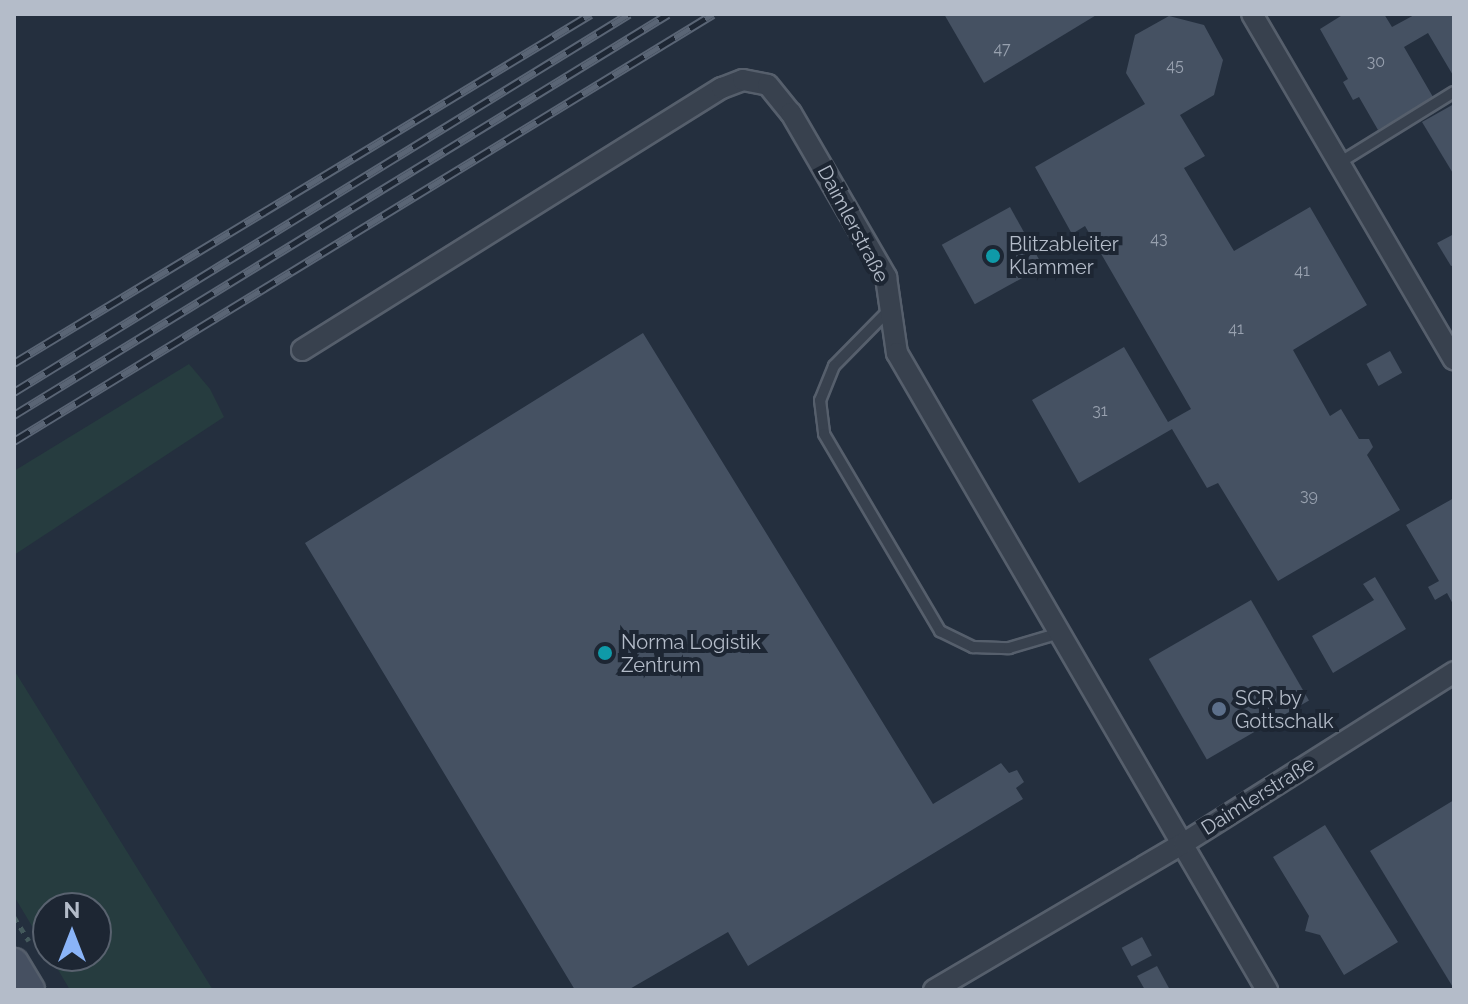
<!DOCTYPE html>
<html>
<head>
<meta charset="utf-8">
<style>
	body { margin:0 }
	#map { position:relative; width:1468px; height:1004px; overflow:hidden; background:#242f3e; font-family:Raleway,sans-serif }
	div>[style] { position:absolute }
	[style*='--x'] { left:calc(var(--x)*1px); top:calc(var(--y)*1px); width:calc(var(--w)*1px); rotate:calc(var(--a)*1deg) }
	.green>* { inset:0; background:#263c3f }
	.building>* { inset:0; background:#455162; transform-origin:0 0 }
	.path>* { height:5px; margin-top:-2.5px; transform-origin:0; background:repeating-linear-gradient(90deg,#44595c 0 6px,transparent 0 12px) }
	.roads { filter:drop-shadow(2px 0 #565f6c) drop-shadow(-2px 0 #565f6c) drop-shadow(0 2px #565f6c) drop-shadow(0 -2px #565f6c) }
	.lane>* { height:10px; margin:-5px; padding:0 5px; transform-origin:5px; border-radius:5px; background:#38414e }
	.street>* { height:20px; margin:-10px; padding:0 10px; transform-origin:10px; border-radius:10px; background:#38414e }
	.secondary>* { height:28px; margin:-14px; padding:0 14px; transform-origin:14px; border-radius:14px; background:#465061 }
	.rail>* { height:9px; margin-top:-4.5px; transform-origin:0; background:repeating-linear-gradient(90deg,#1d2633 0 18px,#5a6575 0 36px); box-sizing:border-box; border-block:2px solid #5a6575 }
	.dots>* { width:22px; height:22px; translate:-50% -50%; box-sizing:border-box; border:4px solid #1d2633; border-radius:50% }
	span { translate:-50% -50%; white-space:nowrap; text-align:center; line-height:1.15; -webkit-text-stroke:8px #1d2633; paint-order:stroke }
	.number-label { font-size:16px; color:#98a1af }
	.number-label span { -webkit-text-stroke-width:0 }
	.street-label { font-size:20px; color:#b4bcc9 }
	.poi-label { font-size:20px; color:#b4bcc9 }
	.left { translate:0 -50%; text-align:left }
	.frame { position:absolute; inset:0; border:16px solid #b4bcc9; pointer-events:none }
	.north { position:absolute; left:32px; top:892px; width:80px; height:80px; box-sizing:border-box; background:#1d2633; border:2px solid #59626f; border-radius:50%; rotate:0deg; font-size:22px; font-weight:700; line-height:32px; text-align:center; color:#b4bcc9 }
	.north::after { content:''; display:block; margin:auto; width:28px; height:36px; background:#8ab4f8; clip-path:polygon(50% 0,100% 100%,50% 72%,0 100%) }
</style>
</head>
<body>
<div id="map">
	<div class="green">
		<i style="clip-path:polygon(189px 364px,210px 389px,224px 417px,14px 555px,14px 471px)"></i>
		<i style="clip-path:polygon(14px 670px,213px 990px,70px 990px,50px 956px,96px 956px,96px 908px,48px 908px,48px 953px,14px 896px)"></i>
	</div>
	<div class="building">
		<i style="clip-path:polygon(944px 14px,1098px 14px,984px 83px)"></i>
		<i style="clip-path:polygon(1344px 14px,1384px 14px,1392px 27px,1416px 14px,1454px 14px,1454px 77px,1428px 33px,1404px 47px,1433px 97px,1378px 130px,1359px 97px,1353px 100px,1343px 82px,1348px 79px,1320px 29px)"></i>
		<i style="clip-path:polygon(1169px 16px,1204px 25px,1223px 60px,1214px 95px,1180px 115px,1205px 156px,1184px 168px,1234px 251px,1310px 207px,1367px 305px,1293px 350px,1330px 416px,1341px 409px,1359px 439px,1369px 439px,1373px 447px,1367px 455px,1400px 510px,1278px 581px,1218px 483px,1207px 488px,1172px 429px,1079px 483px,1032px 400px,1124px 347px,1168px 422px,1191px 409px,1085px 226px,1072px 234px,1035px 167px,1145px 104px,1126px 73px,1135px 35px)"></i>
		<i style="clip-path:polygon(1454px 104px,1454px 175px,1422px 122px)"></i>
		<i style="left:1010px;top:207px;width:68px;height:78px;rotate:61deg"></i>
		<i style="clip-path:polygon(1454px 234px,1454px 265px,1451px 266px,1437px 243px)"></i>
		<i style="clip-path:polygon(643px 333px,933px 804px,1001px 763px,1009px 773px,1017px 770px,1024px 782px,1016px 788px,1023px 799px,748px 966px,728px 932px,628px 990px,575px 990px,305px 543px)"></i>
		<i style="left:1390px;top:351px;width:25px;height:27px;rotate:61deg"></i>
		<i style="clip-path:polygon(1454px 498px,1454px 606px,1447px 593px,1435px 600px,1428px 587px,1439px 581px,1406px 525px)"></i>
		<i style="clip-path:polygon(1375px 577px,1406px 629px,1333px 673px,1312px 636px,1374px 600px,1363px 584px)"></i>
		<i style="left:1251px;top:600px;width:116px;height:118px;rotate:60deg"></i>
		<i style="clip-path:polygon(1454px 800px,1454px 989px,1370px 851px)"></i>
		<i style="clip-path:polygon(1325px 825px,1398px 942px,1344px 975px,1320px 935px,1305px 931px,1309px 916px,1273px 857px)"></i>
		<i style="left:1142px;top:937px;width:21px;height:23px;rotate:62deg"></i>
		<i style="clip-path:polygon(1157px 966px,1170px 990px,1145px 990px,1137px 976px)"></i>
	</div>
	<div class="path">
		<i style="--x:14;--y:917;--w:28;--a:58"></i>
	</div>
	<div class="roads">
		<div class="lane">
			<i style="--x:1339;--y:163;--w:135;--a:-31.7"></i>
			<i style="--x:890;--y:309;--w:80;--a:134.5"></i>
			<i style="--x:834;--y:366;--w:37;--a:112"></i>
			<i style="--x:820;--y:400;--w:34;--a:83"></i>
			<i style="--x:824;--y:434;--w:229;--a:59.5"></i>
			<i style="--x:940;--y:631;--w:37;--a:26"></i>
			<i style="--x:973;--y:647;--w:36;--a:2"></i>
			<i style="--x:1009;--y:648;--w:53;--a:-16.4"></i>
		</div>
		<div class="street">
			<i style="--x:1252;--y:14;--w:400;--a:59.7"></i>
			<i style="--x:302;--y:350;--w:495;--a:-32"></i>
			<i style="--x:722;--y:88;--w:22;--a:-21"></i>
			<i style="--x:743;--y:80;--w:25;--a:11"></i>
			<i style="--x:768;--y:85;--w:36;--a:51"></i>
			<i style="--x:791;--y:113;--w:190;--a:59.9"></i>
			<i style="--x:886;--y:277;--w:77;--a:81.8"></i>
			<i style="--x:897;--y:353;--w:737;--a:59.85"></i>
			<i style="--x:934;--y:990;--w:290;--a:-30.5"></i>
			<i style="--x:1184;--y:843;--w:320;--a:-32.3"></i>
		</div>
		<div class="secondary">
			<i style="--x:14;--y:963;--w:31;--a:59"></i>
		</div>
	</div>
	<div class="rail">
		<i style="--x:14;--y:363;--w:674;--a:-31.17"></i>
		<i style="--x:14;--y:392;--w:722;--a:-31.58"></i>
		<i style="--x:14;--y:415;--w:767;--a:-31.51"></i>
		<i style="--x:14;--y:441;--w:819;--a:-31.42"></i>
	</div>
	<div class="dots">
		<i style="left:993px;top:256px;background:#0f9aa8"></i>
		<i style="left:605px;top:653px;background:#0f9aa8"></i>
		<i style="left:1219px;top:709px;background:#5c6f8a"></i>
	</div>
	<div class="number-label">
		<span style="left:1002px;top:49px">47</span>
		<span style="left:1376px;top:62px">30</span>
		<span style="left:1175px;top:66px">45</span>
		<span style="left:1159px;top:239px">43</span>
		<span style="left:1302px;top:271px">41</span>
		<span style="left:1236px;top:329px">41</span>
		<span style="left:1100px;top:411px">31</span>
		<span style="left:1309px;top:496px">39</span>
	</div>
	<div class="street-label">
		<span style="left:853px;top:224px;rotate:62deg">Daimlerstraße</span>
		<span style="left:1258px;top:796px;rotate:-32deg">Daimlerstraße</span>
	</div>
	<div class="poi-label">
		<span class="left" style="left:1009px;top:256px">Blitzableiter<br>Klammer</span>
		<span class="left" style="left:621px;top:654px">Norma Logistik<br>Zentrum</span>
		<span class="left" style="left:1235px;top:710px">SCR by<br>Gottschalk</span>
	</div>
	<div class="frame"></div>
	<div class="north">N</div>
</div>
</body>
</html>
